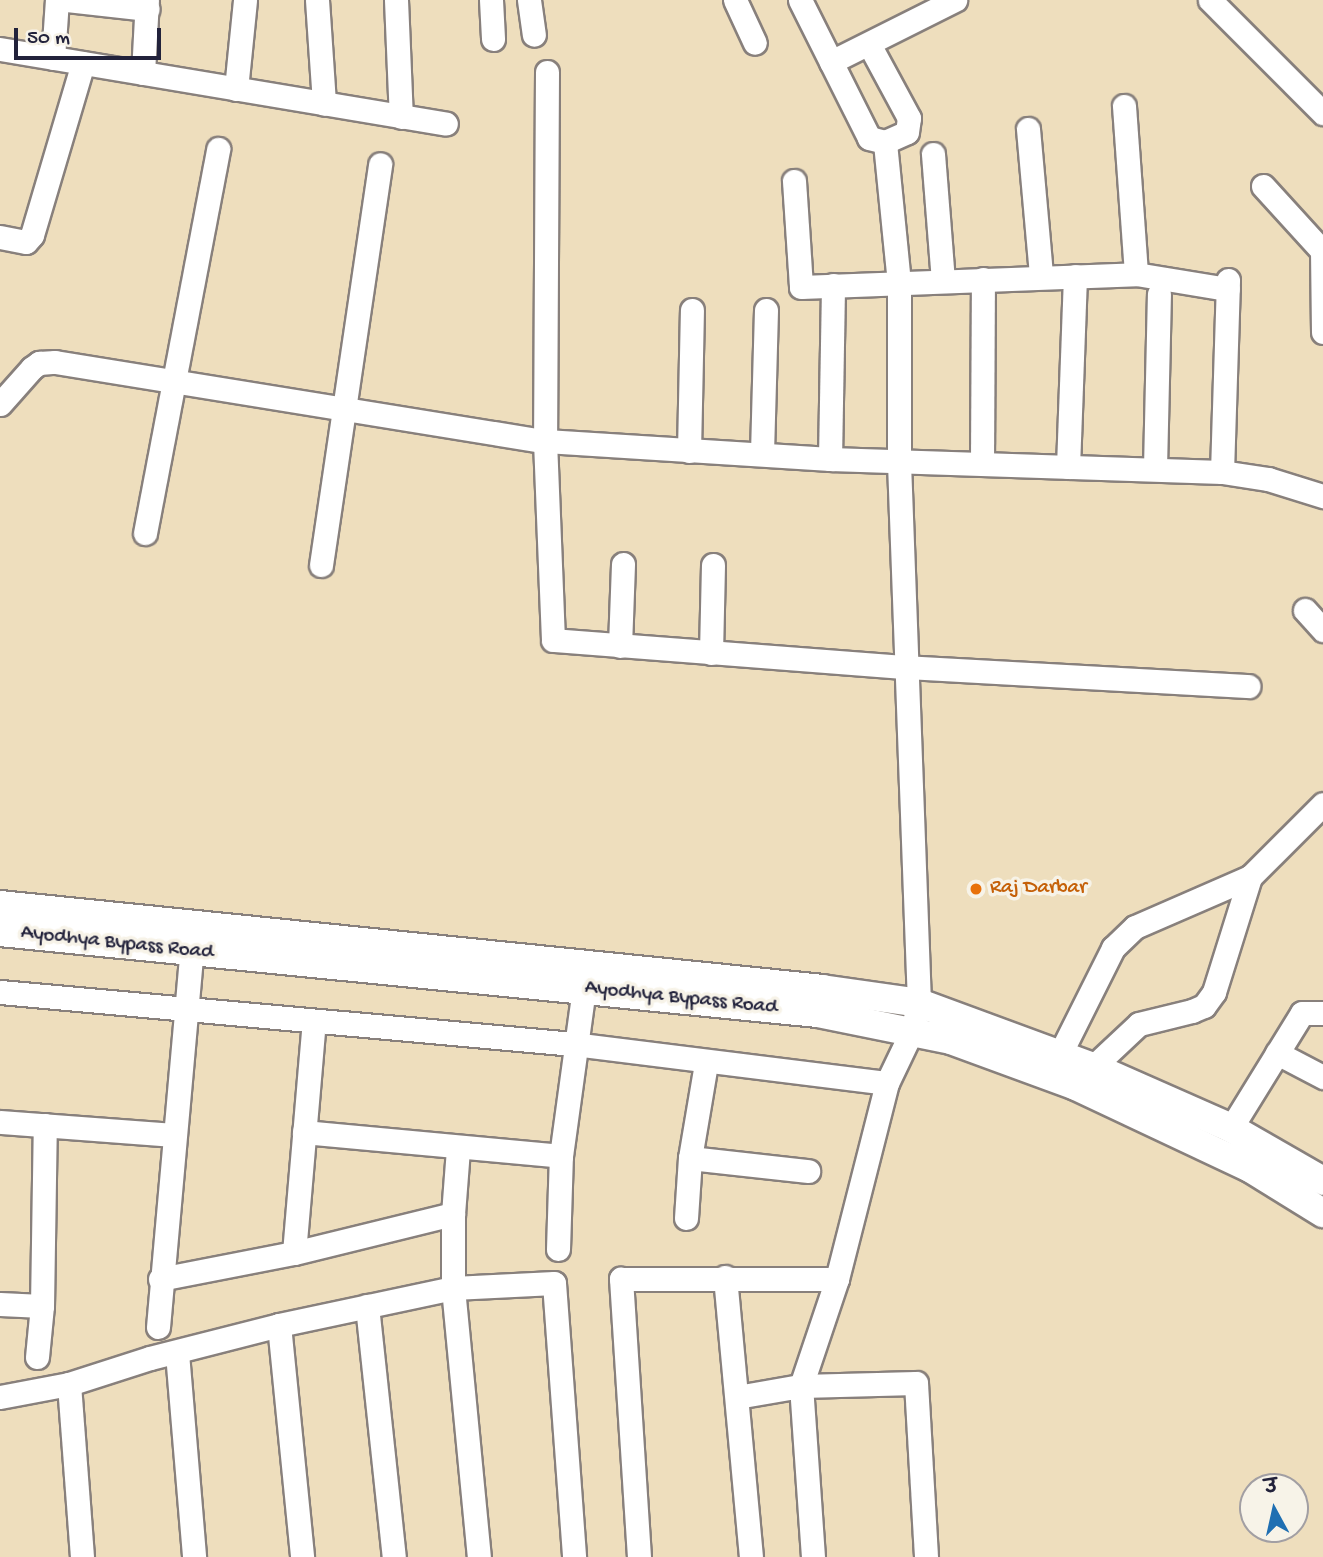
<!DOCTYPE html>
<html>
<head>
<meta charset="utf-8">
<style>
	body { margin:0 }
	#map { position:relative; width:1323px; height:1557px; overflow:hidden; background:#eedebd; font-family:"Gochi Hand","Playpen Sans Deva",sans-serif }
	div>[style] { position:absolute }
	[style*='--x'] { left:calc(var(--x)*1px); top:calc(var(--y)*1px); width:calc(var(--w)*1px); rotate:calc(var(--a)*1deg) }
	.roads { filter:drop-shadow(2px 0 #88807c) drop-shadow(-2px 0 #88807c) drop-shadow(0 2px #88807c) drop-shadow(0 -2px #88807c) }
	.minor>* { height:23px; margin:-11.5px; padding:0 11.5px; transform-origin:11.5px; border-radius:11.5px; background:#fff }
	.major>* { height:28px; margin:-14px; padding:0 14px; transform-origin:14px; border-radius:14px; background:#fff }
	.dots>* { width:19px; height:19px; translate:-50% -50%; box-sizing:border-box; border:4px solid #f7f3e8; border-radius:50% }
	span { translate:-50% -50%; white-space:nowrap; text-align:center; line-height:1.15; -webkit-text-stroke:7px #f7f3e8; paint-order:stroke }
	.food-label { font-size:21px; color:#c56008 }
	.left { translate:0 -50%; text-align:left }
	.street-label { font-size:21px; color:#22223b }
	.north { position:absolute; left:1239px; top:1473px; width:70px; height:70px; box-sizing:border-box; background:#f7f3e8; border:2px solid #a29fa3; border-radius:50%; rotate:352deg; font-size:19px; font-weight:700; line-height:28px; text-align:center; color:#22223b }
	.north::after { content:''; display:block; margin:auto; width:24px; height:32px; background:#1f6fb2; clip-path:polygon(50% 0,100% 100%,50% 72%,0 100%) }
	.scale { position:absolute; left:14px; top:28px; width:147px; height:32px; box-sizing:border-box; border:4px solid #22223b; border-top:0; padding-left:9px; font-size:21px; line-height:24px; white-space:nowrap; color:#22223b; -webkit-text-stroke:5px #f7f3e8; paint-order:stroke }
</style>
</head>
<body>
<div id="map">
	<div class="roads">
		<div class="minor">
			<i style="--x:67;--y:0;--w:81;--a:6.4"></i>
			<i style="--x:317;--y:0;--w:104;--a:86.1"></i>
			<i style="--x:396;--y:0;--w:117;--a:87.6"></i>
			<i style="--x:491;--y:0;--w:39;--a:87"></i>
			<i style="--x:529;--y:0;--w:35;--a:82"></i>
			<i style="--x:735;--y:0;--w:47;--a:65.1"></i>
			<i style="--x:800;--y:0;--w:154;--a:63.4"></i>
			<i style="--x:869;--y:138;--w:16;--a:14"></i>
			<i style="--x:885;--y:142;--w:24;--a:-24"></i>
			<i style="--x:907;--y:132;--w:14;--a:-82"></i>
			<i style="--x:909;--y:118;--w:84;--a:-118.4"></i>
			<i style="--x:1210;--y:0;--w:160;--a:45"></i>
			<i style="--x:0;--y:49;--w:452;--a:9.5"></i>
			<i style="--x:53;--y:58;--w:58;--a:-86.1"></i>
			<i style="--x:831;--y:62;--w:139;--a:-26.6"></i>
			<i style="--x:547;--y:72;--w:369;--a:90.3"></i>
			<i style="--x:545;--y:441;--w:199;--a:87.7"></i>
			<i style="--x:553;--y:640;--w:353;--a:4.4"></i>
			<i style="--x:905;--y:667;--w:344;--a:3.2"></i>
			<i style="--x:143;--y:73;--w:73;--a:-86.9"></i>
			<i style="--x:236;--y:89;--w:89;--a:-84.2"></i>
			<i style="--x:1124;--y:106;--w:168;--a:85.9"></i>
			<i style="--x:1028;--y:129;--w:148;--a:84.9"></i>
			<i style="--x:933;--y:154;--w:126;--a:85.5"></i>
			<i style="--x:794;--y:181;--w:106;--a:86.2"></i>
			<i style="--x:801;--y:287;--w:335;--a:-2.2"></i>
			<i style="--x:1136;--y:274;--w:93;--a:9.3"></i>
			<i style="--x:1263;--y:186;--w:89;--a:47.7"></i>
			<i style="--x:0;--y:237;--w:26;--a:11"></i>
			<i style="--x:26;--y:242;--w:9;--a:-49"></i>
			<i style="--x:32;--y:235;--w:179;--a:-73.5"></i>
			<i style="--x:1322;--y:250;--w:82;--a:89.3"></i>
			<i style="--x:0;--y:404;--w:48;--a:-48.4"></i>
			<i style="--x:32;--y:368;--w:9;--a:-36"></i>
			<i style="--x:39;--y:363;--w:16;--a:-4"></i>
			<i style="--x:55;--y:362;--w:496;--a:9.2"></i>
			<i style="--x:545;--y:441;--w:286;--a:3.6"></i>
			<i style="--x:830;--y:459;--w:392;--a:1.9"></i>
			<i style="--x:1222;--y:472;--w:47;--a:8.7"></i>
			<i style="--x:1268;--y:479;--w:58;--a:17.2"></i>
			<i style="--x:689;--y:451;--w:141;--a:-88.8"></i>
			<i style="--x:762;--y:453;--w:143;--a:-88.4"></i>
			<i style="--x:830;--y:459;--w:174;--a:-89"></i>
			<i style="--x:982;--y:462;--w:183;--a:-89.7"></i>
			<i style="--x:1068;--y:467;--w:191;--a:-87.9"></i>
			<i style="--x:1155;--y:468;--w:174;--a:-88.7"></i>
			<i style="--x:1222;--y:472;--w:192;--a:-88.2"></i>
			<i style="--x:145;--y:533;--w:391;--a:-79.2"></i>
			<i style="--x:321;--y:565;--w:405;--a:-81.6"></i>
			<i style="--x:1305;--y:610;--w:27;--a:48"></i>
			<i style="--x:620;--y:646;--w:82;--a:-87.9"></i>
			<i style="--x:711;--y:653;--w:88;--a:-88.7"></i>
			<i style="--x:0;--y:992;--w:576;--a:5.18"></i>
			<i style="--x:574;--y:1044;--w:315;--a:7.1"></i>
			<i style="--x:1277;--y:1053;--w:52;--a:27.6"></i>
			<i style="--x:1060;--y:1054;--w:119;--a:-63.4"></i>
			<i style="--x:1113;--y:948;--w:30;--a:-44"></i>
			<i style="--x:1135;--y:927;--w:125;--a:-23.5"></i>
			<i style="--x:1250;--y:877;--w:103;--a:-45"></i>
			<i style="--x:1093;--y:1067;--w:63;--a:-43.1"></i>
			<i style="--x:1139;--y:1024;--w:55;--a:-13.8"></i>
			<i style="--x:1192;--y:1011;--w:13;--a:-23"></i>
			<i style="--x:1204;--y:1006;--w:17;--a:-54"></i>
			<i style="--x:1214;--y:992;--w:121;--a:-72.6"></i>
			<i style="--x:0;--y:1122;--w:173;--a:4.3"></i>
			<i style="--x:1231;--y:1128;--w:135;--a:-58.3"></i>
			<i style="--x:1302;--y:1013;--w:21;--a:0"></i>
			<i style="--x:304;--y:1132;--w:258;--a:5.3"></i>
			<i style="--x:458;--y:1149;--w:65;--a:94.4"></i>
			<i style="--x:453;--y:1214;--w:74;--a:90"></i>
			<i style="--x:453;--y:1288;--w:270;--a:84.5"></i>
			<i style="--x:690;--y:1158;--w:119;--a:6.3"></i>
			<i style="--x:686;--y:1218;--w:60;--a:-86.2"></i>
			<i style="--x:690;--y:1158;--w:96;--a:-80.4"></i>
			<i style="--x:558;--y:1249;--w:93;--a:-88.2"></i>
			<i style="--x:561;--y:1156;--w:170;--a:-82.2"></i>
			<i style="--x:294;--y:1253;--w:232;--a:-85.1"></i>
			<i style="--x:725;--y:1277;--w:281;--a:84.7"></i>
			<i style="--x:160;--y:1279;--w:136;--a:-11"></i>
			<i style="--x:294;--y:1253;--w:164;--a:-13.8"></i>
			<i style="--x:0;--y:1304;--w:42;--a:2.7"></i>
			<i style="--x:367;--y:1306;--w:252;--a:83.9"></i>
			<i style="--x:279;--y:1325;--w:233;--a:84.3"></i>
			<i style="--x:158;--y:1327;--w:393;--a:-84.9"></i>
			<i style="--x:177;--y:1353;--w:205;--a:85.2"></i>
			<i style="--x:37;--y:1357;--w:51;--a:-84.4"></i>
			<i style="--x:42;--y:1306;--w:181;--a:-89.1"></i>
			<i style="--x:69;--y:1384;--w:173;--a:85.7"></i>
			<i style="--x:0;--y:1397;--w:70;--a:-10.7"></i>
			<i style="--x:69;--y:1384;--w:85;--a:-17.8"></i>
			<i style="--x:150;--y:1358;--w:133;--a:-14.3"></i>
			<i style="--x:279;--y:1325;--w:178;--a:-12"></i>
			<i style="--x:453;--y:1288;--w:101;--a:-2.8"></i>
			<i style="--x:554;--y:1283;--w:275;--a:85.8"></i>
			<i style="--x:737;--y:1397;--w:65;--a:-9.8"></i>
			<i style="--x:801;--y:1386;--w:115;--a:-1.5"></i>
			<i style="--x:916;--y:1383;--w:174;--a:86.7"></i>
			<i style="--x:639;--y:1557;--w:279;--a:-93.7"></i>
			<i style="--x:621;--y:1279;--w:216;--a:0"></i>
			<i style="--x:813;--y:1557;--w:171;--a:-94"></i>
			<i style="--x:801;--y:1386;--w:113;--a:-71.4"></i>
			<i style="--x:837;--y:1279;--w:202;--a:-75.7"></i>
			<i style="--x:887;--y:1083;--w:55;--a:-64.4"></i>
			<i style="--x:911;--y:1033;--w:31;--a:-75"></i>
			<i style="--x:919;--y:1003;--w:541;--a:-92.12"></i>
			<i style="--x:899;--y:462;--w:179;--a:-90"></i>
			<i style="--x:899;--y:283;--w:142;--a:-95.7"></i>
		</div>
		<div class="major">
			<i style="--x:0;--y:905;--w:826;--a:5.83"></i>
			<i style="--x:822;--y:989;--w:98;--a:8.2"></i>
			<i style="--x:919;--y:1003;--w:185;--a:20.2"></i>
			<i style="--x:1093;--y:1067;--w:151;--a:23.8"></i>
			<i style="--x:1231;--y:1128;--w:106;--a:29.9"></i>
			<i style="--x:0;--y:932;--w:822;--a:5.66"></i>
			<i style="--x:818;--y:1013;--w:136;--a:11.5"></i>
			<i style="--x:951;--y:1040;--w:133;--a:20.2"></i>
			<i style="--x:1076;--y:1086;--w:192;--a:25.2"></i>
			<i style="--x:1250;--y:1168;--w:86;--a:31.7"></i>
		</div>
	</div>
	<div class="dots">
		<i style="left:976px;top:889px;background:#e8710a"></i>
	</div>
	<div class="food-label">
		<span class="left" style="left:990px;top:889px">Raj Darbar</span>
	</div>
	<div class="street-label">
		<span style="left:117px;top:944px;rotate:6deg">Ayodhya Bypass Road</span>
		<span style="left:681px;top:999px;rotate:6deg">Ayodhya Bypass Road</span>
	</div>
	<div class="north">उ</div>
	<div class="scale">50 m</div>
</div>
</body>
</html>
